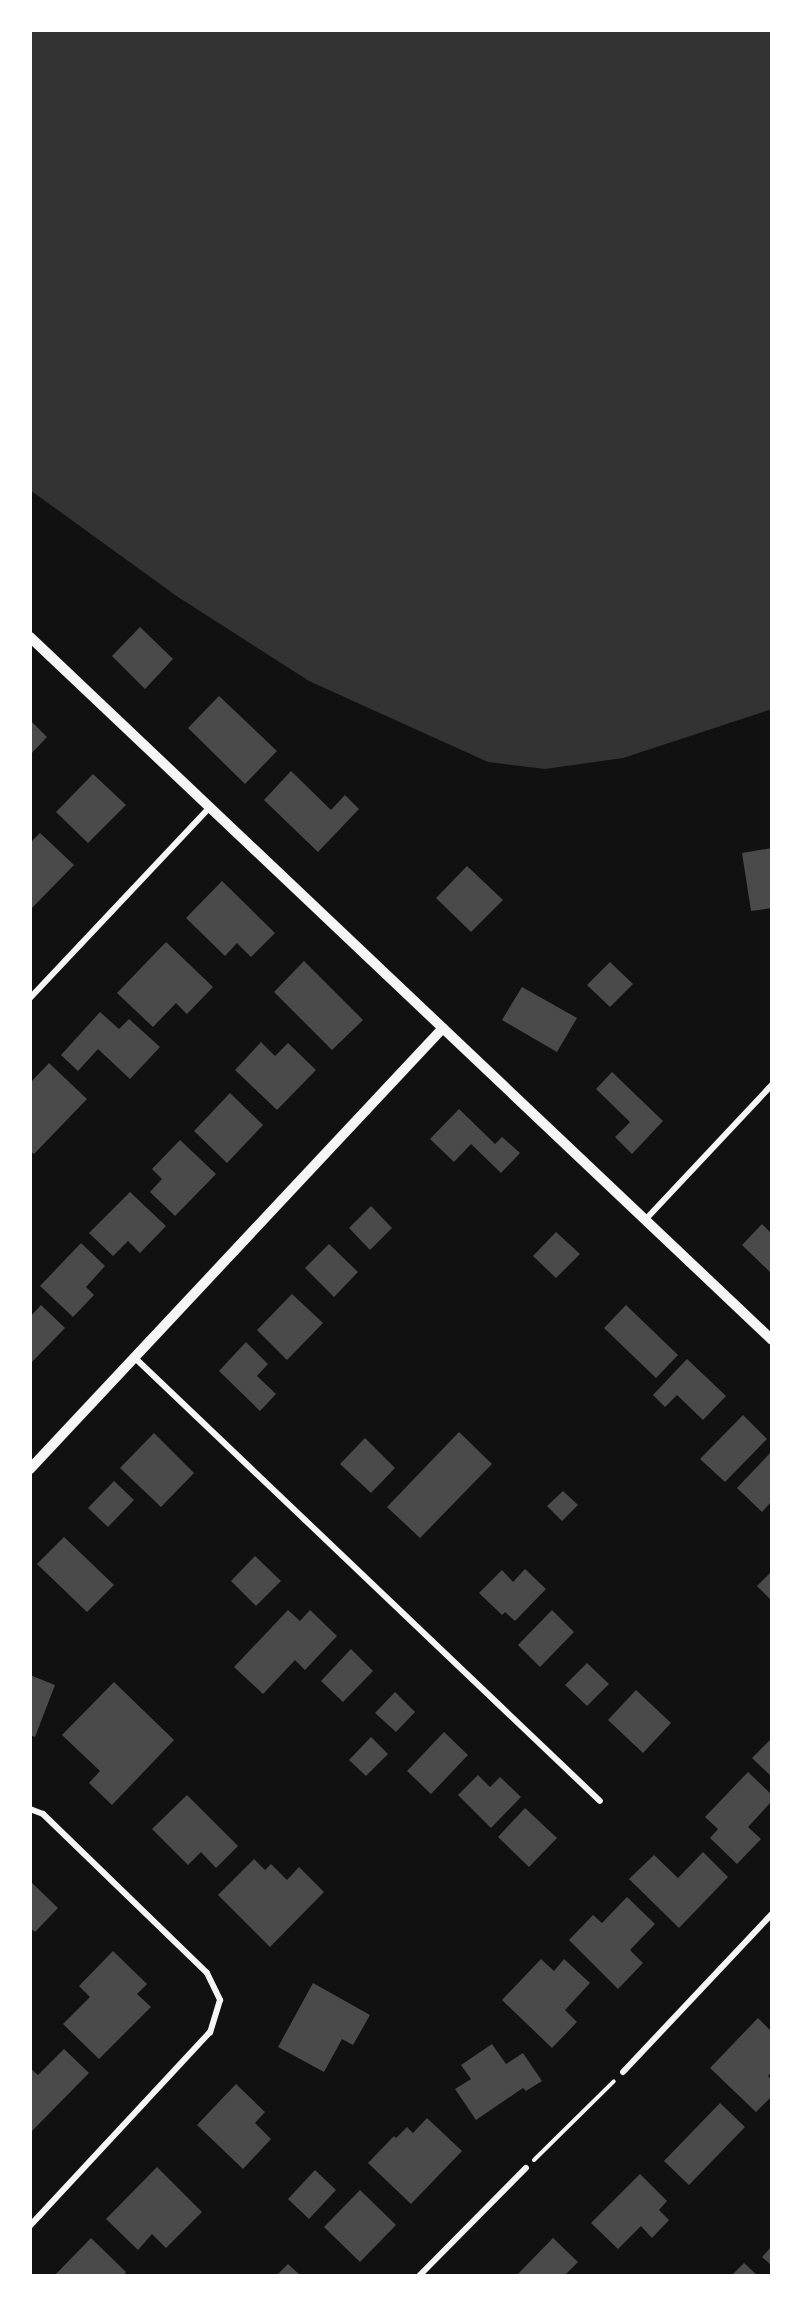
<!DOCTYPE html>
<style>
body{margin:0}
#map{position:relative;width:802px;height:2306px;overflow:hidden;background:#111;font-family:"Archivo Narrow",sans-serif}
div>[style]{position:absolute}
.water>*{inset:0;background:#333}
.building>*{inset:0;background:#4a4a4a}
.path>*{height:4px;margin:-2px;padding:0 2px;transform-origin:2px;border-radius:2px;background:#f5f5f5}
.minor>*{height:6px;margin:-3px;padding:0 3px;transform-origin:3px;border-radius:3px;background:#f5f5f5}
.tertiary>*{height:10px;margin:-5px;padding:0 5px;transform-origin:5px;border-radius:5px;background:#f5f5f5}
span{translate:-50% -50%;white-space:nowrap;text-align:center;line-height:1.15;-webkit-text-stroke:4.5px #fff;paint-order:stroke}
.frame{position:absolute;inset:0;border:32px solid #fff;pointer-events:none}
</style>
<div id="map">
<div class="water">
<div style="clip-path:polygon(30px 30px,772px 30px,772px 709px,623px 758px,545px 769px,488px 762px,309px 681px,178px 597px,30px 490px)"></div>
</div>
<div class="building">
<div style="clip-path:polygon(140px 627px,173px 659px,145px 689px,112px 656px)"></div>
<div style="clip-path:polygon(219px 696px,277px 751px,245px 784px,188px 728px)"></div>
<div style="clip-path:polygon(30px 720px,47px 737px,30px 755px)"></div>
<div style="clip-path:polygon(291px 771px,331px 810px,345px 795px,359px 809px,318px 852px,264px 800px)"></div>
<div style="clip-path:polygon(93px 774px,126px 805px,88px 843px,56px 812px)"></div>
<div style="clip-path:polygon(40px 833px,74px 865px,31px 909px,30px 843px)"></div>
<div style="clip-path:polygon(772px 848px,772px 908px,751px 911px,742px 853px)"></div>
<div style="clip-path:polygon(467px 866px,503px 900px,471px 932px,436px 898px)"></div>
<div style="clip-path:polygon(222px 881px,275px 933px,251px 957px,237px 943px,225px 956px,186px 918px)"></div>
<div style="clip-path:polygon(166px 942px,213px 987px,187px 1014px,176px 1003px,153px 1027px,117px 993px)"></div>
<div style="clip-path:polygon(304px 961px,363px 1020px,332px 1050px,274px 992px)"></div>
<div style="clip-path:polygon(610px 962px,633px 984px,610px 1007px,587px 985px)"></div>
<div style="clip-path:polygon(522px 987px,577px 1018px,557px 1052px,502px 1020px)"></div>
<div style="clip-path:polygon(100px 1012px,119px 1029px,129px 1019px,160px 1047px,130px 1079px,98px 1049px,78px 1071px,61px 1055px)"></div>
<div style="clip-path:polygon(261px 1042px,275px 1056px,288px 1043px,316px 1070px,277px 1110px,235px 1070px)"></div>
<div style="clip-path:polygon(49px 1063px,87px 1099px,34px 1154px,30px 1151px,30px 1083px)"></div>
<div style="clip-path:polygon(612px 1072px,663px 1121px,632px 1154px,615px 1137px,630px 1122px,596px 1089px)"></div>
<div style="clip-path:polygon(230px 1093px,263px 1125px,227px 1163px,194px 1131px)"></div>
<div style="clip-path:polygon(459px 1109px,495px 1144px,502px 1137px,520px 1153px,501px 1173px,471px 1144px,454px 1162px,430px 1139px)"></div>
<div style="clip-path:polygon(180px 1140px,216px 1174px,175px 1216px,150px 1192px,162px 1179px,152px 1169px)"></div>
<div style="clip-path:polygon(130px 1192px,166px 1226px,140px 1253px,128px 1241px,113px 1256px,89px 1233px)"></div>
<div style="clip-path:polygon(371px 1206px,392px 1228px,370px 1250px,349px 1228px)"></div>
<div style="clip-path:polygon(762px 1224px,772px 1234px,772px 1274px,742px 1245px)"></div>
<div style="clip-path:polygon(556px 1232px,580px 1254px,556px 1278px,533px 1256px)"></div>
<div style="clip-path:polygon(81px 1243px,105px 1266px,86px 1287px,94px 1295px,73px 1317px,40px 1286px)"></div>
<div style="clip-path:polygon(329px 1244px,358px 1272px,334px 1297px,305px 1268px)"></div>
<div style="clip-path:polygon(292px 1294px,323px 1323px,287px 1360px,257px 1330px)"></div>
<div style="clip-path:polygon(41px 1305px,65px 1328px,30px 1364px,30px 1317px)"></div>
<div style="clip-path:polygon(626px 1305px,678px 1355px,656px 1378px,604px 1328px)"></div>
<div style="clip-path:polygon(246px 1342px,268px 1364px,257px 1376px,276px 1394px,260px 1411px,219px 1371px)"></div>
<div style="clip-path:polygon(687px 1359px,726px 1396px,703px 1420px,677px 1395px,665px 1407px,653px 1395px)"></div>
<div style="clip-path:polygon(743px 1415px,767px 1439px,725px 1482px,700px 1459px)"></div>
<div style="clip-path:polygon(459px 1432px,492px 1464px,420px 1538px,387px 1507px)"></div>
<div style="clip-path:polygon(154px 1433px,194px 1473px,161px 1507px,120px 1468px)"></div>
<div style="clip-path:polygon(365px 1438px,395px 1468px,371px 1493px,340px 1464px)"></div>
<div style="clip-path:polygon(772px 1451px,772px 1501px,762px 1512px,737px 1488px)"></div>
<div style="clip-path:polygon(114px 1481px,134px 1500px,108px 1527px,88px 1508px)"></div>
<div style="clip-path:polygon(563px 1491px,578px 1505px,562px 1521px,547px 1506px)"></div>
<div style="clip-path:polygon(64px 1537px,114px 1585px,87px 1612px,37px 1564px)"></div>
<div style="clip-path:polygon(255px 1556px,281px 1581px,256px 1606px,231px 1581px)"></div>
<div style="clip-path:polygon(525px 1569px,546px 1589px,515px 1621px,505px 1612px,502px 1615px,479px 1593px,502px 1570px,513px 1582px)"></div>
<div style="clip-path:polygon(772px 1571px,772px 1601px,757px 1586px)"></div>
<div style="clip-path:polygon(288px 1610px,300px 1621px,310px 1610px,337px 1636px,305px 1670px,295px 1660px,263px 1694px,234px 1667px)"></div>
<div style="clip-path:polygon(552px 1610px,574px 1632px,540px 1667px,518px 1645px)"></div>
<div style="clip-path:polygon(351px 1649px,373px 1671px,343px 1702px,321px 1681px)"></div>
<div style="clip-path:polygon(587px 1663px,609px 1684px,587px 1706px,565px 1685px)"></div>
<div style="clip-path:polygon(30px 1675px,55px 1685px,35px 1737px,30px 1735px)"></div>
<div style="clip-path:polygon(114px 1682px,174px 1740px,112px 1805px,89px 1783px,100px 1771px,62px 1735px)"></div>
<div style="clip-path:polygon(636px 1690px,671px 1723px,643px 1753px,608px 1720px)"></div>
<div style="clip-path:polygon(395px 1692px,415px 1712px,396px 1732px,375px 1713px)"></div>
<div style="clip-path:polygon(444px 1732px,468px 1755px,431px 1794px,407px 1771px)"></div>
<div style="clip-path:polygon(371px 1737px,388px 1754px,366px 1776px,349px 1760px)"></div>
<div style="clip-path:polygon(772px 1738px,772px 1777px,752px 1758px)"></div>
<div style="clip-path:polygon(748px 1772px,772px 1795px,772px 1801px,748px 1827px,761px 1839px,737px 1864px,710px 1838px,718px 1829px,705px 1817px)"></div>
<div style="clip-path:polygon(478px 1775px,490px 1787px,500px 1777px,521px 1797px,491px 1828px,458px 1795px)"></div>
<div style="clip-path:polygon(187px 1795px,238px 1846px,216px 1868px,201px 1852px,188px 1865px,152px 1829px)"></div>
<div style="clip-path:polygon(525px 1808px,557px 1838px,529px 1867px,498px 1837px)"></div>
<div style="clip-path:polygon(703px 1852px,728px 1877px,679px 1928px,629px 1879px,654px 1855px,678px 1878px)"></div>
<div style="clip-path:polygon(254px 1859px,265px 1870px,271px 1864px,287px 1880px,299px 1867px,324px 1892px,270px 1947px,218px 1895px)"></div>
<div style="clip-path:polygon(30px 1881px,58px 1908px,35px 1932px,30px 1928px)"></div>
<div style="clip-path:polygon(627px 1897px,655px 1924px,630px 1950px,643px 1963px,618px 1989px,569px 1940px,593px 1915px,602px 1923px)"></div>
<div style="clip-path:polygon(113px 1951px,147px 1984px,137px 1994px,151px 2007px,99px 2059px,63px 2024px,90px 1997px,79px 1986px)"></div>
<div style="clip-path:polygon(541px 1959px,554px 1971px,564px 1959px,590px 1983px,565px 2010px,577px 2022px,552px 2048px,502px 2000px)"></div>
<div style="clip-path:polygon(313px 1983px,370px 2015px,353px 2045px,342px 2039px,324px 2072px,278px 2047px)"></div>
<div style="clip-path:polygon(758px 2018px,772px 2032px,772px 2072px,768px 2076px,772px 2081px,772px 2096px,756px 2112px,710px 2068px)"></div>
<div style="clip-path:polygon(492px 2044px,506px 2064px,523px 2053px,542px 2081px,526px 2091px,523px 2088px,476px 2120px,455px 2089px,471px 2079px,461px 2065px)"></div>
<div style="clip-path:polygon(64px 2049px,89px 2073px,30px 2133px,30px 2068px,38px 2075px)"></div>
<div style="clip-path:polygon(236px 2084px,265px 2112px,255px 2123px,271px 2139px,243px 2169px,197px 2125px)"></div>
<div style="clip-path:polygon(720px 2103px,745px 2127px,689px 2185px,664px 2161px)"></div>
<div style="clip-path:polygon(427px 2118px,462px 2151px,411px 2204px,368px 2163px,394px 2136px,396px 2138px,407px 2127px,413px 2133px)"></div>
<div style="clip-path:polygon(157px 2167px,202px 2212px,166px 2248px,152px 2234px,138px 2250px,106px 2219px)"></div>
<div style="clip-path:polygon(315px 2170px,336px 2190px,309px 2219px,288px 2199px)"></div>
<div style="clip-path:polygon(640px 2174px,667px 2201px,659px 2210px,669px 2220px,652px 2238px,641px 2226px,618px 2249px,591px 2223px)"></div>
<div style="clip-path:polygon(360px 2190px,396px 2225px,360px 2262px,324px 2227px)"></div>
<div style="clip-path:polygon(91px 2238px,126px 2272px,123px 2276px,54px 2276px)"></div>
<div style="clip-path:polygon(553px 2238px,578px 2262px,564px 2276px,516px 2276px)"></div>
<div style="clip-path:polygon(772px 2246px,772px 2266px,762px 2257px)"></div>
<div style="clip-path:polygon(744px 2263px,758px 2276px,731px 2276px)"></div>
<div style="clip-path:polygon(288px 2264px,301px 2276px,276px 2276px)"></div>
</div>
<div class="path">
<div style="left:534px;top:2160px;width:112px;rotate:-44.6deg"></div>
</div>
<div class="minor">
<div style="left:30px;top:998px;width:262px;rotate:-46.7deg"></div>
<div style="left:646px;top:1219px;width:184px;rotate:-46.8deg"></div>
<div style="left:135px;top:1358px;width:642px;rotate:43.61deg"></div>
<div style="left:30px;top:1809px;width:14px;rotate:21deg"></div>
<div style="left:43px;top:1814px;width:228px;rotate:44.1deg"></div>
<div style="left:207px;top:1973px;width:30px;rotate:64deg"></div>
<div style="left:220px;top:2000px;width:34px;rotate:107deg"></div>
<div style="left:210px;top:2032px;width:265px;rotate:132.9deg"></div>
<div style="left:623px;top:2072px;width:217px;rotate:-46.7deg"></div>
<div style="left:419px;top:2276px;width:152px;rotate:-45.3deg"></div>
</div>
<div class="tertiary">
<div style="left:30px;top:637px;width:1022px;rotate:43.45deg"></div>
<div style="left:30px;top:1469px;width:604px;rotate:-46.88deg"></div>
</div>
<div class="frame"></div>
</div>
